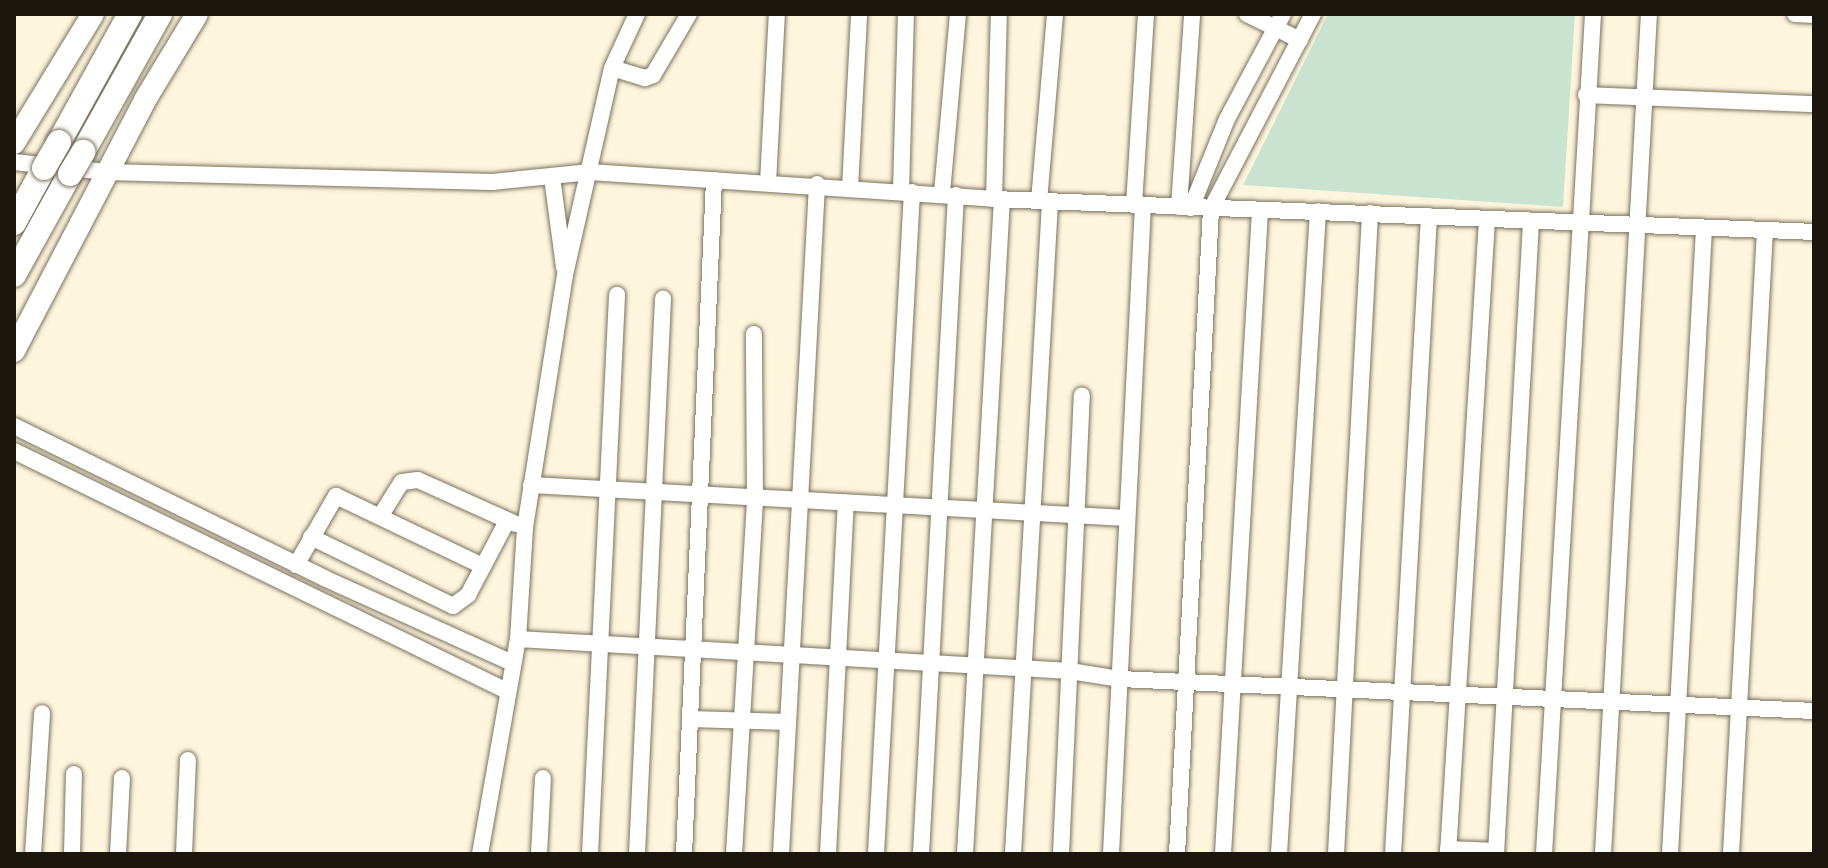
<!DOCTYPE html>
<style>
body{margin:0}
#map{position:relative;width:1828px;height:868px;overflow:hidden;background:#fef5dd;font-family:"Roboto Serif",serif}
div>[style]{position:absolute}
.green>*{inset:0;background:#c8e4d1}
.roads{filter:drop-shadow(0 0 2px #7a725d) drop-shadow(0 0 2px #7a725d)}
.minor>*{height:16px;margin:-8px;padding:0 8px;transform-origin:8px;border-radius:8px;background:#fff}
.major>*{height:22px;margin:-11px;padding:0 11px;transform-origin:11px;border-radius:11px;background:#fff}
.highway>*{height:24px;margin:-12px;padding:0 12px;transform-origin:12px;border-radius:12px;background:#fff}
.bridges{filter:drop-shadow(0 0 2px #7a725d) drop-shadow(0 0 2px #7a725d)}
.highway-bridge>*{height:24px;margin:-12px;padding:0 12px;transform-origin:12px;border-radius:12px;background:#fff}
span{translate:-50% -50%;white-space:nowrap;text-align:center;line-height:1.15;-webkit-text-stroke:7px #fff;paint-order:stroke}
.frame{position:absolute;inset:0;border:16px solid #1b170f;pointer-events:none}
</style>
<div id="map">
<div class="green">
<div style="clip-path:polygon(1328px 14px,1575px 14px,1563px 207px,1243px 185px)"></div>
</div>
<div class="roads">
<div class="minor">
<div style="left:689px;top:14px;width:71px;rotate:120.5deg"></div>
<div style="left:653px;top:75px;width:9px;rotate:159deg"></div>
<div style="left:645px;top:78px;width:34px;rotate:-163deg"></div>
<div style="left:612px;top:68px;width:212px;rotate:102.8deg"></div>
<div style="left:565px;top:275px;width:256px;rotate:99deg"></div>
<div style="left:525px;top:528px;width:111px;rotate:93.6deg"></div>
<div style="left:518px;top:639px;width:553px;rotate:3.32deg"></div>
<div style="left:1070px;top:671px;width:51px;rotate:9.1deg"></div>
<div style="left:1120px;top:679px;width:695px;rotate:2.64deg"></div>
<div style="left:1247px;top:14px;width:59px;rotate:26.1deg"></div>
<div style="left:1795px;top:14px;width:19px;rotate:3deg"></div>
<div style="left:612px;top:68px;width:60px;rotate:-65.2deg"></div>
<div style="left:1586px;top:95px;width:228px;rotate:2.3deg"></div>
<div style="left:14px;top:162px;width:93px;rotate:6.2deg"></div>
<div style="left:106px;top:172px;width:386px;rotate:1.5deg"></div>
<div style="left:492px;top:182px;width:99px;rotate:-5.8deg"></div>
<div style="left:590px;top:172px;width:405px;rotate:3.8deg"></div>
<div style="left:994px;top:199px;width:821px;rotate:2.3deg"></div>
<div style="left:552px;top:177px;width:91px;rotate:82.4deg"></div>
<div style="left:768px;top:183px;width:169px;rotate:-87deg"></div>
<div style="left:850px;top:188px;width:174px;rotate:-87deg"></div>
<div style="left:901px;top:191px;width:177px;rotate:-88.4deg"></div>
<div style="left:942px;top:193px;width:180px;rotate:-84.9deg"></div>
<div style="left:994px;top:199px;width:185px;rotate:-88.5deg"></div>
<div style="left:1039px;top:201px;width:188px;rotate:-85.1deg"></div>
<div style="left:1134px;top:205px;width:191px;rotate:-86.4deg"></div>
<div style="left:1179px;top:207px;width:193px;rotate:-86.1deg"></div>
<div style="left:1191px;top:208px;width:96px;rotate:-68deg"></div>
<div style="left:1227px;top:119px;width:119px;rotate:-61.9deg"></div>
<div style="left:14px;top:426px;width:345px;rotate:26.1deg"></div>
<div style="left:324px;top:578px;width:206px;rotate:24.3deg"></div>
<div style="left:14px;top:451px;width:548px;rotate:25.96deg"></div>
<div style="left:531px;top:485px;width:596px;rotate:3.17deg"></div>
<div style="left:381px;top:515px;width:39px;rotate:-58deg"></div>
<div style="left:402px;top:482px;width:16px;rotate:-7deg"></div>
<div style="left:418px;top:480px;width:107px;rotate:24.2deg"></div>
<div style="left:311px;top:537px;width:158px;rotate:25.9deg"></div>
<div style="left:453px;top:606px;width:19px;rotate:-36deg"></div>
<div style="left:468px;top:595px;width:84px;rotate:-62.2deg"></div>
<div style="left:296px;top:565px;width:80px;rotate:-59.9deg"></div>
<div style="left:336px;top:496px;width:163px;rotate:25.5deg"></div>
<div style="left:690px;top:719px;width:98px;rotate:1.8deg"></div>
<div style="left:1448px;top:849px;width:48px;rotate:2.4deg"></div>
<div style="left:33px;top:854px;width:141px;rotate:-86.3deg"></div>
<div style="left:72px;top:854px;width:80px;rotate:-88.6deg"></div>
<div style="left:118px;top:854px;width:76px;rotate:-87deg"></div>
<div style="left:184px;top:854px;width:94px;rotate:-87.6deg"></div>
<div style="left:480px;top:854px;width:218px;rotate:-80deg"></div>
<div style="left:539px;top:854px;width:76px;rotate:-87deg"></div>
<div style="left:590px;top:854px;width:560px;rotate:-87.23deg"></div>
<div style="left:637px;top:854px;width:556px;rotate:-87.32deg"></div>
<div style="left:684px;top:854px;width:675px;rotate:-87.45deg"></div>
<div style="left:734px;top:854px;width:358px;rotate:-86.6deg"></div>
<div style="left:755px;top:497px;width:163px;rotate:-90.4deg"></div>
<div style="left:781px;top:854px;width:671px;rotate:-86.92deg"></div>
<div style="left:828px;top:854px;width:352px;rotate:-87.1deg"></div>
<div style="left:876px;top:854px;width:663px;rotate:-86.89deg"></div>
<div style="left:921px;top:854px;width:660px;rotate:-86.96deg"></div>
<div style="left:965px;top:854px;width:656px;rotate:-86.77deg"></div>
<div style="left:1013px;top:854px;width:653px;rotate:-86.75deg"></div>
<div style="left:1061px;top:854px;width:459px;rotate:-87.4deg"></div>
<div style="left:1111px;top:854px;width:650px;rotate:-87.18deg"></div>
<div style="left:1177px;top:854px;width:646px;rotate:-86.98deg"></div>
<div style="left:1211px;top:209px;width:220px;rotate:-62.4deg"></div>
<div style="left:1223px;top:854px;width:645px;rotate:-86.71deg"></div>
<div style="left:1279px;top:854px;width:644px;rotate:-86.53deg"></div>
<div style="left:1336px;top:854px;width:642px;rotate:-86.96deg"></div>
<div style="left:1393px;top:854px;width:639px;rotate:-86.77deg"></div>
<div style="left:1448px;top:854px;width:635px;rotate:-86.48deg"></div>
<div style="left:1496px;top:854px;width:633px;rotate:-86.83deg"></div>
<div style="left:1544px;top:854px;width:841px;rotate:-86.66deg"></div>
<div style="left:1603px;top:854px;width:841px;rotate:-86.87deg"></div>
<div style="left:1670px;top:854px;width:627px;rotate:-86.89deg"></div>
<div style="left:1731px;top:854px;width:625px;rotate:-86.88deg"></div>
</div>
<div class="major">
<div style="left:14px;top:143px;width:151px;rotate:-58.5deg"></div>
<div style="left:14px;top:351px;width:283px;rotate:-62.4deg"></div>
<div style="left:145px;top:100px;width:100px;rotate:-58.8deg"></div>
</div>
<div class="highway">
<div style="left:59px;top:142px;width:146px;rotate:-61deg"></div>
<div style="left:83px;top:152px;width:158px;rotate:-60.8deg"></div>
<div style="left:14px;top:223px;width:63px;rotate:-61.4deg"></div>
<div style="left:14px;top:275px;width:115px;rotate:-61deg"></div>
</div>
</div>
<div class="bridges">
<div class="highway-bridge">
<div style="left:44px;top:168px;width:30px;rotate:-60deg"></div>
<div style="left:70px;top:174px;width:26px;rotate:-59deg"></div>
</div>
</div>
<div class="frame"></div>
</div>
